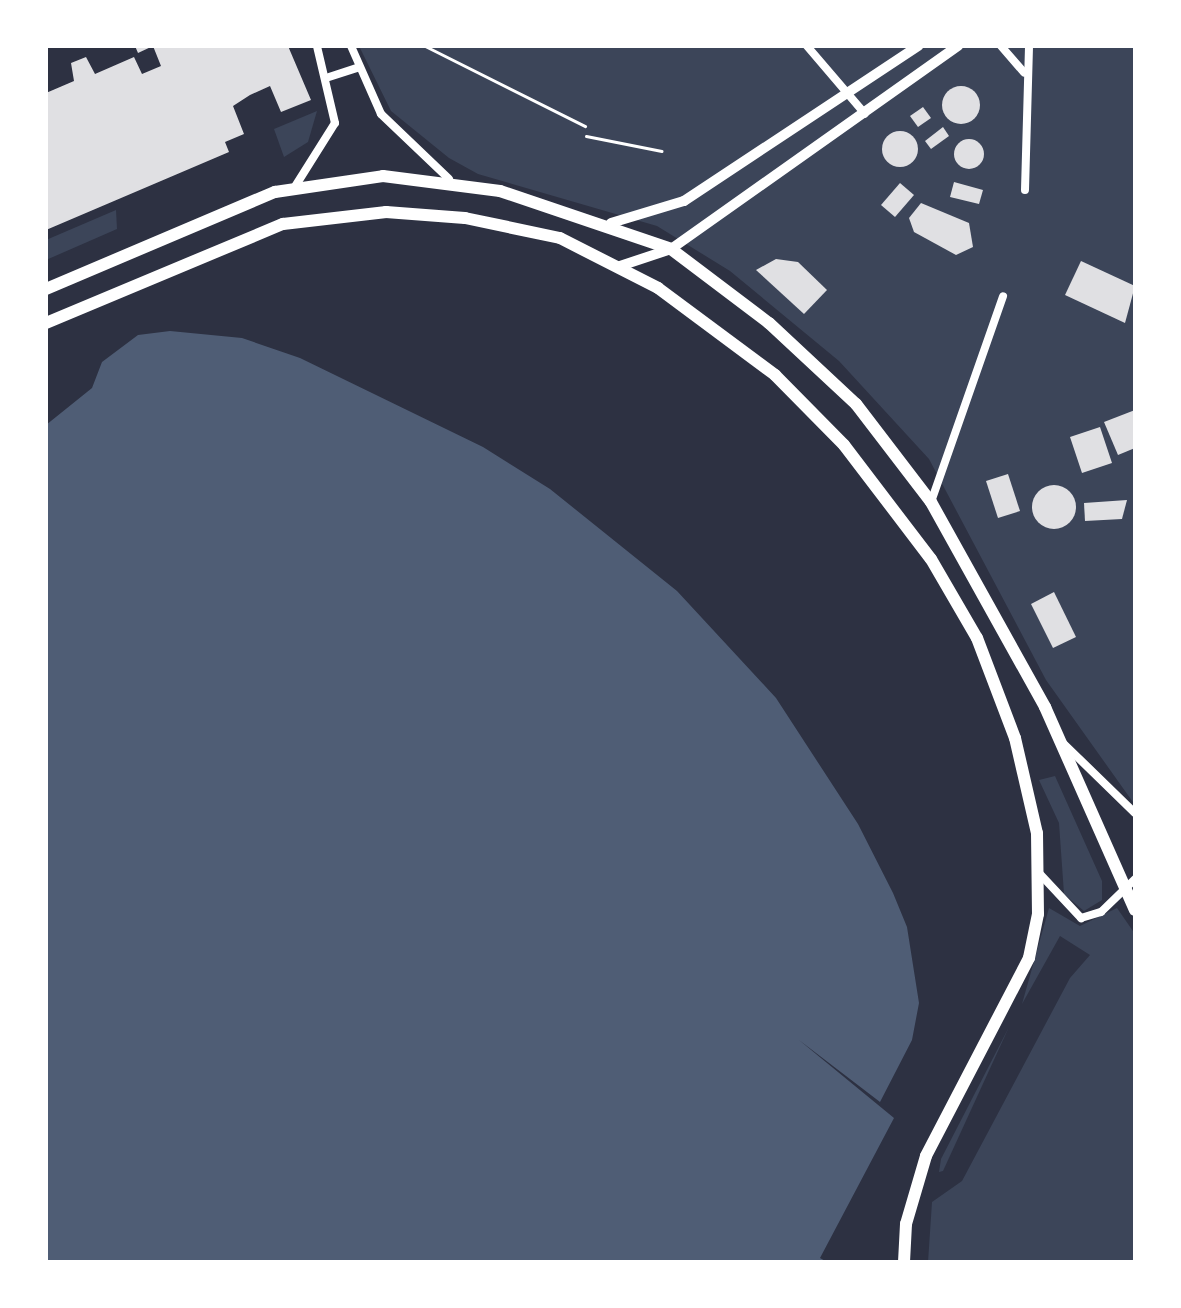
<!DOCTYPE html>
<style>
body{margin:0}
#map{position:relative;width:1181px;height:1308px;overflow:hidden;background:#2d3142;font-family:"Noto Serif",serif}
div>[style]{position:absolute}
.green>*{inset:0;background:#3c4559}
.water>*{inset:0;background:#4f5d75}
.building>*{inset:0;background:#e0e0e3}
.round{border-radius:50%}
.path>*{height:3px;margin:-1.5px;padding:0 1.5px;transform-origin:1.5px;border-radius:1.5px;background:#fff}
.minor>*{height:8px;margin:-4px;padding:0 4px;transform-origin:4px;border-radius:4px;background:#fff}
.tertiary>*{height:10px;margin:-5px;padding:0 5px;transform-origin:5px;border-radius:5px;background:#fff}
.primary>*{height:12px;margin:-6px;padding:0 6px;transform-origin:6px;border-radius:6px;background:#fff}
span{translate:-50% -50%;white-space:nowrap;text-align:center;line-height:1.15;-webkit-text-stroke:6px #fff;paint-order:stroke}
.frame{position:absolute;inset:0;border:48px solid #fff;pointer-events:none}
</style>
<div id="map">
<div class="green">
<div style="clip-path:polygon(359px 46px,1135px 46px,1135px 805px,1046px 680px,929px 459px,839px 361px,730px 271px,657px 226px,478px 174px,449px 158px,391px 111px)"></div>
<div style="clip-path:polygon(317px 111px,308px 142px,284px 157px,274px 129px)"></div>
<div style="clip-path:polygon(116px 210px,117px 229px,46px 260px,46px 240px)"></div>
<div style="clip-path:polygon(1055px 776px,1102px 881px,1102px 900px,1084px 911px,1064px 894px,1059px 823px,1039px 780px)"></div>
<div style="clip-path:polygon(1049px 908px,1080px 926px,1117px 908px,1135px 934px,1135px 1262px,928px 1262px,932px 1202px,962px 1181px,1070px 978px,1090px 955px,1060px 936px,1022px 1004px)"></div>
<div style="clip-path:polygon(1009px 1027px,943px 1171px,939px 1172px,941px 1159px)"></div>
</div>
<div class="water">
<div style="clip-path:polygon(170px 331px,242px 338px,300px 358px,483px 447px,550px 489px,677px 591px,776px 698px,858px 824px,893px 893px,907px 927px,919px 1003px,912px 1040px,880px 1102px,799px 1040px,894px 1118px,820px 1258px,827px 1262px,46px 1262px,46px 425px,92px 388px,102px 362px,138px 335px)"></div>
</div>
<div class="building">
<div style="clip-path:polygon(135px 46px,288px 46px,311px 100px,281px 112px,270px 86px,250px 95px,233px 106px,244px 134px,225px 142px,229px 152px,46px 230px,46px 93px,74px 81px,71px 63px,86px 57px,95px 74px,134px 57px,142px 74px,161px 66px,153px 46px,138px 53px)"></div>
<div class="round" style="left:942px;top:86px;width:38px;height:38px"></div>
<div style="clip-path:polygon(923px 107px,931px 118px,918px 127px,910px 116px)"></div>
<div style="clip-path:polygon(943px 127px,949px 136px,931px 149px,925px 141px)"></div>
<div class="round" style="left:882px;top:131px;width:36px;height:36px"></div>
<div class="round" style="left:954px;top:139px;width:30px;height:30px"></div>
<div style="clip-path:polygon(954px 182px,983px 190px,979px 204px,950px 197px)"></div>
<div style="clip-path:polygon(900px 183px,914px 195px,895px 217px,881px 205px)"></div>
<div style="clip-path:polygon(921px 203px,969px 223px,973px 247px,956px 255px,914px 232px,909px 218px)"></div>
<div style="clip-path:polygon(776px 259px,798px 262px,827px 290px,804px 314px,756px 270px)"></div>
<div style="clip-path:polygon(1081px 261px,1135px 286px,1125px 323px,1065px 295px)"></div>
<div style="clip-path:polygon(1135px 410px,1135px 448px,1118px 455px,1104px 422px)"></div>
<div style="clip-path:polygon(1100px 427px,1112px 463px,1082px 473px,1070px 437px)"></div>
<div style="clip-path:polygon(1008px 474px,1020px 511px,998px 518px,986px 481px)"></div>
<div class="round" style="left:1032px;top:485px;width:44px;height:44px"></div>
<div style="clip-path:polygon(1127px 500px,1122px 519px,1085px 521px,1084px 503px)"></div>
<div style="clip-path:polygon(1054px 592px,1076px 637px,1053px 648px,1031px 604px)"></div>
</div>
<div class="path">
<div style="left:425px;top:46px;width:179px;rotate:26.6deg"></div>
<div style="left:586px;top:136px;width:77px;rotate:11.2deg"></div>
</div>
<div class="minor">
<div style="left:351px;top:46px;width:74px;rotate:66.2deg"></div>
<div style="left:381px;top:114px;width:94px;rotate:43.7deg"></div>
<div style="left:807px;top:46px;width:89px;rotate:49.5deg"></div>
<div style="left:1001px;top:46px;width:35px;rotate:49deg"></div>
<div style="left:329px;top:77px;width:32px;rotate:-18deg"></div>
<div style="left:296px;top:185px;width:73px;rotate:-57.8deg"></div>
<div style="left:335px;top:123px;width:79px;rotate:-103.2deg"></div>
<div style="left:1025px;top:190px;width:144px;rotate:-88.4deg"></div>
<div style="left:931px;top:502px;width:218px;rotate:-70.7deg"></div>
<div style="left:1064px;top:744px;width:99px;rotate:44.2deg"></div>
<div style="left:1039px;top:873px;width:62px;rotate:47deg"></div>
<div style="left:1081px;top:918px;width:21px;rotate:-17deg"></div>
<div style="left:1101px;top:912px;width:47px;rotate:-44.1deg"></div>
</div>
<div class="tertiary">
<div style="left:611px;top:223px;width:76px;rotate:-16.8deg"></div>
<div style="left:684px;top:201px;width:281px;rotate:-33.5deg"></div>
<div style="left:620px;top:266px;width:54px;rotate:-18.4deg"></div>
<div style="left:671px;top:249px;width:352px;rotate:-35.3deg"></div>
</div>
<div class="primary">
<div style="left:46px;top:289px;width:249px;rotate:-23deg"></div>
<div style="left:275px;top:192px;width:109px;rotate:-8.4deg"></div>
<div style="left:383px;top:176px;width:118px;rotate:7.3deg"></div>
<div style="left:500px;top:191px;width:181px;rotate:18.7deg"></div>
<div style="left:671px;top:249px;width:123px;rotate:37.1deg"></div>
<div style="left:769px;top:323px;width:119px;rotate:43deg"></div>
<div style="left:856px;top:404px;width:123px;rotate:52.6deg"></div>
<div style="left:931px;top:502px;width:235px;rotate:60.9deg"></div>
<div style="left:1045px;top:707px;width:222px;rotate:66.1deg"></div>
<div style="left:46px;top:323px;width:257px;rotate:-22.7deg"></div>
<div style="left:283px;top:224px;width:104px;rotate:-6.6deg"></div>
<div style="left:386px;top:212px;width:79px;rotate:4.3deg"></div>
<div style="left:465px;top:218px;width:97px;rotate:11.9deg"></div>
<div style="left:560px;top:238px;width:110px;rotate:27deg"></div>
<div style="left:658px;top:288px;width:146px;rotate:36.6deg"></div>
<div style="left:775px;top:375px;width:98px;rotate:45.4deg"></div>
<div style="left:844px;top:445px;width:143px;rotate:52.7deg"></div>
<div style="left:931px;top:559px;width:91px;rotate:59.8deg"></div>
<div style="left:977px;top:638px;width:107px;rotate:69.2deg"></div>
<div style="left:1015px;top:738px;width:98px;rotate:77deg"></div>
<div style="left:1037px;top:833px;width:81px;rotate:89.3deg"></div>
<div style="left:1038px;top:914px;width:45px;rotate:101.6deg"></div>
<div style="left:1029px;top:958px;width:223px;rotate:117.5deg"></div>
<div style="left:926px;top:1156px;width:71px;rotate:106.4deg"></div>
<div style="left:906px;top:1224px;width:38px;rotate:93deg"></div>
</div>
<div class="frame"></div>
</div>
